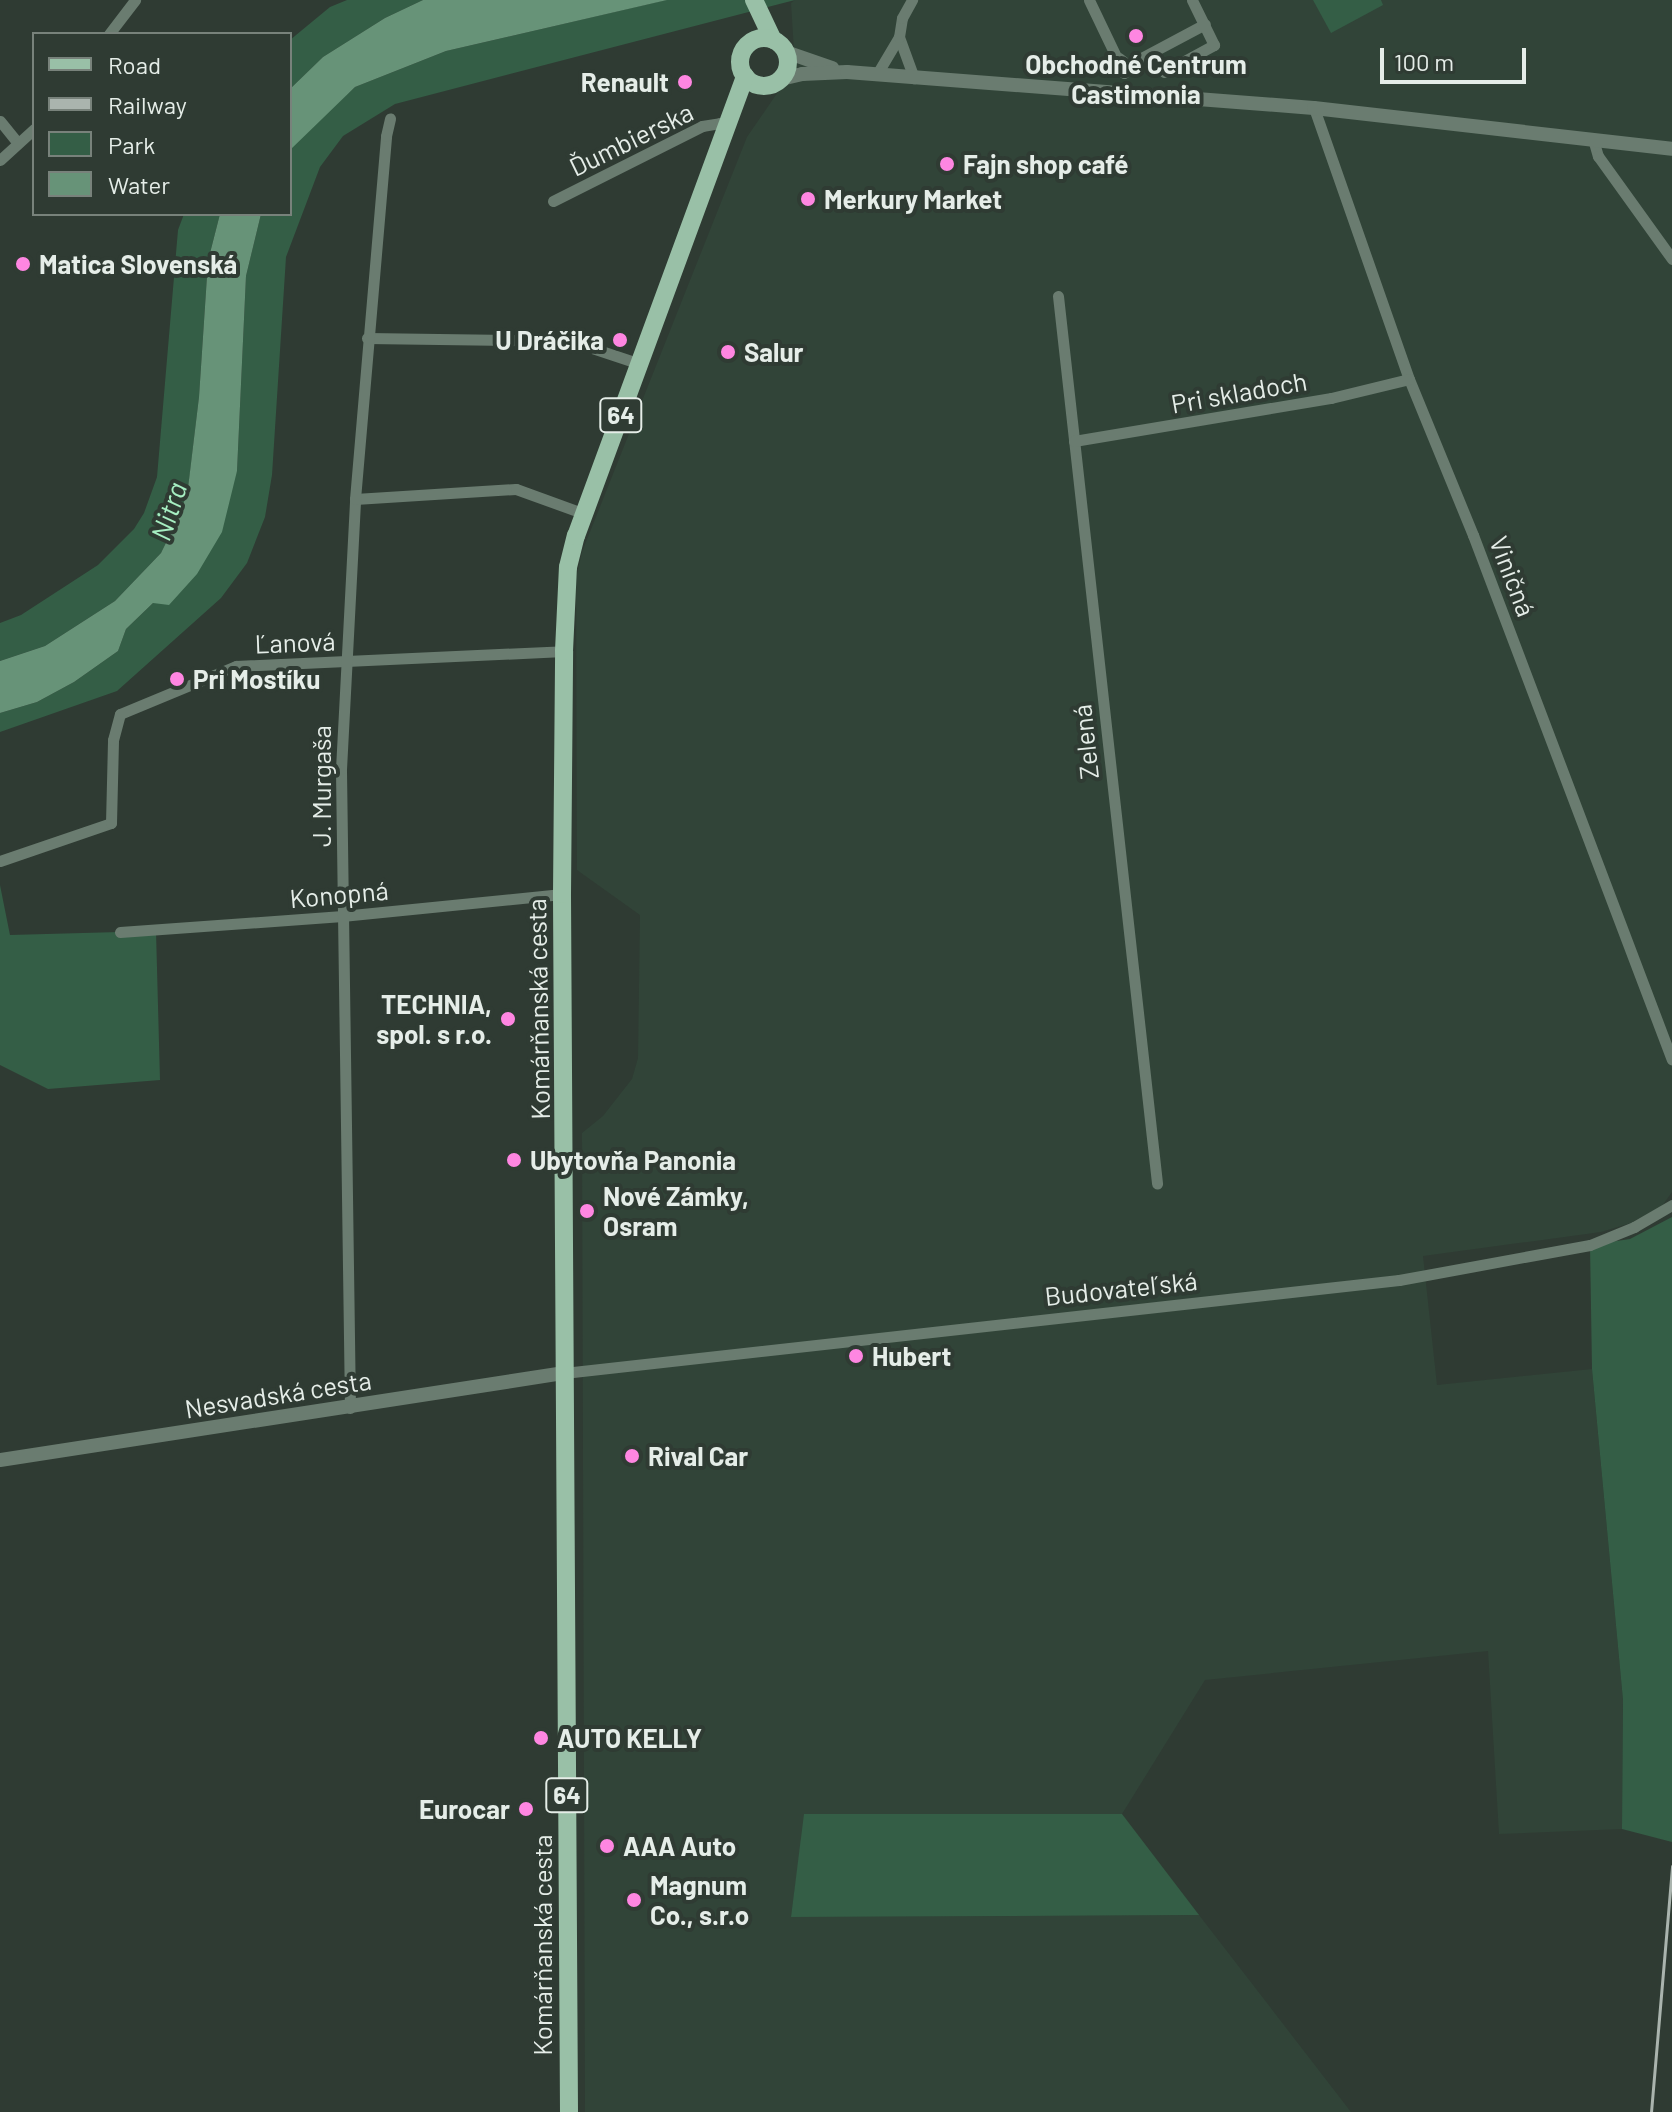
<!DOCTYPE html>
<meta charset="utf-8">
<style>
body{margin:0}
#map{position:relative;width:1672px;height:2112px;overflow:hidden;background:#2f3b33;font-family:Barlow,sans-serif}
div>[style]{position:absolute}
.built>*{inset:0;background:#314438}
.green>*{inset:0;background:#345e46}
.water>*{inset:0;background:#679378}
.minor>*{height:11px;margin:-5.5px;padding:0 5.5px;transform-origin:5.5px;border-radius:5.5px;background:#6a7c70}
.tertiary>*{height:14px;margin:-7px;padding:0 7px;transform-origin:7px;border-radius:7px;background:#6a7c70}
.primary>*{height:18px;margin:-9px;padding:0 9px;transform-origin:9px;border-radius:9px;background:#99c0a7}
.primary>.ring{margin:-9px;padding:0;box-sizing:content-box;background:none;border:18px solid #99c0a7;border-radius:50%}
.rail>*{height:3px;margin:-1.5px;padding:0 1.5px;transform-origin:1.5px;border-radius:1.5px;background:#aab4ae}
.dots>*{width:22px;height:22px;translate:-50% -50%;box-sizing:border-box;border:4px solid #2f3b33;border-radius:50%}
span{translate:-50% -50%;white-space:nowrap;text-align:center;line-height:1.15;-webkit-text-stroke:8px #2f3b33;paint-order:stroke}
.shield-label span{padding:2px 6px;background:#2f3b33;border:2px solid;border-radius:6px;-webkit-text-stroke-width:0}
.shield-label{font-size:24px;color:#e5ede8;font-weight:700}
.poi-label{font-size:26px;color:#e5ede8;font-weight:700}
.right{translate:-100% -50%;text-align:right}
.left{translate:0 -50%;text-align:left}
.street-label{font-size:26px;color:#e5ede8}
.water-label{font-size:28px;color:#a6eec2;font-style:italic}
.legend{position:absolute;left:32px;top:32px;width:260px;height:184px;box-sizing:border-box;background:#2f3b33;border:2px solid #78827b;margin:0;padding:10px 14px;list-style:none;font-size:24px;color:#e5ede8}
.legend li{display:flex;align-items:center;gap:16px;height:40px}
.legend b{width:40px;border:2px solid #78827b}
.scale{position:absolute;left:1380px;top:48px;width:146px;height:36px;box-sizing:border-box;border:4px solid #e5ede8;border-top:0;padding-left:10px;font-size:24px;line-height:28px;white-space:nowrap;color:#e5ede8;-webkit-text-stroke:6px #2f3b33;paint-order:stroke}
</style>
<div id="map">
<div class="built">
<div style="clip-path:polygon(795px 0,1672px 0,1672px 1192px,1662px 1206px,1631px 1223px,1601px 1232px,1423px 1256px,1437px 1385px,1592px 1369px,1623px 1700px,1622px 1829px,1499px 1834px,1488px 1651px,1205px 1680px,1122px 1814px,805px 1814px,791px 1917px,1199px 1915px,1351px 2112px,585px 2112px,582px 1133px,603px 1116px,632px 1079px,638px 1058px,640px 915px,577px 870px,576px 578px,582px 552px,747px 137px,795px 67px,791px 3px)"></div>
</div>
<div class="green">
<div style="clip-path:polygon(347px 0,423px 0,385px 18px,323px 57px,290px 89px,290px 40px,330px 7px)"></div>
<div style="clip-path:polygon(666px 0,795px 0,395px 104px,343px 136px,320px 167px,286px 257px,272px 475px,265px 517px,247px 563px,221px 598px,117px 691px,0 732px,0 713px,37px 702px,74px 682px,118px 651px,126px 629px,153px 603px,237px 471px,246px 276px,261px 214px,290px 214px,290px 150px,301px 136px,355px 87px,446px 51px)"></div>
<div style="clip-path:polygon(1313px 0,1381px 0,1383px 5px,1331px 33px)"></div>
<div style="clip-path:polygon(184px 214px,220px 214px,208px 261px,199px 397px,188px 489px,181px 512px,161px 553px,115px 601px,45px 646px,0 661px,0 623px,21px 615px,98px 565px,134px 529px,144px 513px,157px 477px,178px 230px)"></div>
<div style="clip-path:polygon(0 885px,10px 935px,156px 931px,160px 1080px,48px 1089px,0 1065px)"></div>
<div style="clip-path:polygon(1672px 1217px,1672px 1842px,1622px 1829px,1623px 1700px,1592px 1369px,1590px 1245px,1630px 1239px)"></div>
<div style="clip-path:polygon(804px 1814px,1122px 1814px,1199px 1915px,791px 1917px)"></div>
</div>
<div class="water">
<div style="clip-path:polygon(423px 0,667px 0,446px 51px,355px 87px,290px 150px,290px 89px,323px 57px,385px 18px)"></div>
<div style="clip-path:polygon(220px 214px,261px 214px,246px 276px,237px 471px,222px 532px,197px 574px,169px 605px,153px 603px,126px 629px,118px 651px,74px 682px,37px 702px,0 713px,0 661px,45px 646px,115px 601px,161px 553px,181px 512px,188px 488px,199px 397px,208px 261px)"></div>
</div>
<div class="minor">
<div style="left:1089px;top:0;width:81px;rotate:64.4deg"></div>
<div style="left:109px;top:34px;width:43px;rotate:-52.6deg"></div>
<div style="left:899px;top:37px;width:44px;rotate:69.9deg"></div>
<div style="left:1119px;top:58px;width:11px;rotate:38deg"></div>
<div style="left:1128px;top:65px;width:87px;rotate:-28deg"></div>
<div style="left:1164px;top:72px;width:57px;rotate:-28.4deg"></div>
<div style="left:1214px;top:45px;width:50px;rotate:-116.1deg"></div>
<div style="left:877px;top:74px;width:43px;rotate:-59.3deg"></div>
<div style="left:899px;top:37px;width:19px;rotate:-81deg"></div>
<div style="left:902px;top:18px;width:21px;rotate:-61deg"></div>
<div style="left:1314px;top:108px;width:287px;rotate:70.7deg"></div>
<div style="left:1409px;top:379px;width:169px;rotate:67.7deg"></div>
<div style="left:1473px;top:535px;width:561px;rotate:69.24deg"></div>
<div style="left:0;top:121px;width:28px;rotate:51deg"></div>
<div style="left:1593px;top:139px;width:18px;rotate:74deg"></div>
<div style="left:1598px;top:156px;width:127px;rotate:54.3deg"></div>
<div style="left:0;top:160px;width:46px;rotate:-42.4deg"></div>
<div style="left:553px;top:201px;width:167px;rotate:-26.7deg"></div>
<div style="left:702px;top:126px;width:18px;rotate:-9deg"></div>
<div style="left:720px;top:123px;width:9px;rotate:18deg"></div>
<div style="left:1058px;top:296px;width:893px;rotate:83.63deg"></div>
<div style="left:367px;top:338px;width:204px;rotate:0.8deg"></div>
<div style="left:571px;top:341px;width:73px;rotate:18.4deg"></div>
<div style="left:1074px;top:441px;width:261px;rotate:-9.5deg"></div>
<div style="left:1331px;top:398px;width:80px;rotate:-13.7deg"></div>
<div style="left:355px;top:499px;width:161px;rotate:-3.6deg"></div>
<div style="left:516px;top:489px;width:73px;rotate:19.9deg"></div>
<div style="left:0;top:861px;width:117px;rotate:-18.9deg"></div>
<div style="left:111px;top:823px;width:83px;rotate:-88.6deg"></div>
<div style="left:113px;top:740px;width:27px;rotate:-75deg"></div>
<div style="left:120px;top:714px;width:126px;rotate:-22.5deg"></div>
<div style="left:236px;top:666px;width:328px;rotate:-2.6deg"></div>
<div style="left:120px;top:932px;width:223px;rotate:-4.1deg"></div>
<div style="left:342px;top:916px;width:221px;rotate:-5.7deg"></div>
<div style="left:564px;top:1373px;width:840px;rotate:-6.36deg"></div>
<div style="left:1399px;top:1280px;width:194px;rotate:-10.4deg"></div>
<div style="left:1590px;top:1245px;width:48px;rotate:-22.2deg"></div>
<div style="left:1634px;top:1227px;width:44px;rotate:-30.1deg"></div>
<div style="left:350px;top:1408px;width:639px;rotate:-90.81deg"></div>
<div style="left:341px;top:769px;width:270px;rotate:-87deg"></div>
<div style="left:355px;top:499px;width:364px;rotate:-85.1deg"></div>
<div style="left:386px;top:136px;width:18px;rotate:-77deg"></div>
</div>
<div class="tertiary">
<div style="left:786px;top:52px;width:49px;rotate:19.2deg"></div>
<div style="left:781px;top:79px;width:22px;rotate:-13deg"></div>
<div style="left:802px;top:74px;width:45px;rotate:-2.5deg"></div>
<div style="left:847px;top:72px;width:468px;rotate:4.4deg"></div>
<div style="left:1314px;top:108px;width:360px;rotate:6.5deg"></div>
<div style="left:0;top:1460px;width:571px;rotate:-8.77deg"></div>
</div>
<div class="primary">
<div style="left:754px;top:0;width:44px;rotate:64.6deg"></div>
<div class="ring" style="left:740px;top:38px;width:30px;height:30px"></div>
<div style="left:569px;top:2112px;width:1218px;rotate:-90.33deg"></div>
<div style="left:562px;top:894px;width:243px;rotate:-89.5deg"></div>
<div style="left:564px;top:651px;width:84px;rotate:-87.3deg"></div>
<div style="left:568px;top:567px;width:32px;rotate:-76deg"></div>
<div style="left:576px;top:536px;width:490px;rotate:-69.8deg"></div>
</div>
<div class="rail">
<div style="left:1651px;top:2112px;width:247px;rotate:-85.1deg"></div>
</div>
<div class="dots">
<div style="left:1136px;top:36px;background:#fe86e1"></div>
<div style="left:685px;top:82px;background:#fe86e1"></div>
<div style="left:947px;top:164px;background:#fe86e1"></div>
<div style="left:808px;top:199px;background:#fe86e1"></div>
<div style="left:23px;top:264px;background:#fe86e1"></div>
<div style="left:620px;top:340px;background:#fe86e1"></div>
<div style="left:728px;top:352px;background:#fe86e1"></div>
<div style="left:177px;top:679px;background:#fe86e1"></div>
<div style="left:508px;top:1019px;background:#fe86e1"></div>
<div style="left:514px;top:1160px;background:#fe86e1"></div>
<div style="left:587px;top:1211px;background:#fe86e1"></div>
<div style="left:856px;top:1356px;background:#fe86e1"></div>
<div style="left:632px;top:1456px;background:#fe86e1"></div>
<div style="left:541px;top:1738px;background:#fe86e1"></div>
<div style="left:526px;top:1809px;background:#fe86e1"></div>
<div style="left:607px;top:1846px;background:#fe86e1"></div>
<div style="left:634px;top:1900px;background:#fe86e1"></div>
</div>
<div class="shield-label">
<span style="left:621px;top:415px">64</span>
<span style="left:567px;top:1795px">64</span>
</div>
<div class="poi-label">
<span style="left:1136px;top:79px">Obchodné Centrum<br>Castimonia</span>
<span class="right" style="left:669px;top:82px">Renault</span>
<span class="left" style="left:963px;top:164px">Fajn shop café</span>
<span class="left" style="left:824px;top:199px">Merkury Market</span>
<span class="left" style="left:39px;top:264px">Matica Slovenská</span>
<span class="right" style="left:604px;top:340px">U Dráčika</span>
<span class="left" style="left:744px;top:352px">Salur</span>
<span class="left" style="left:193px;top:679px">Pri Mostíku</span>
<span class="right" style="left:492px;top:1019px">TECHNIA,<br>spol. s r.o.</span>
<span class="left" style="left:530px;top:1160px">Ubytovňa Panonia</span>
<span class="left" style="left:603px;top:1211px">Nové Zámky,<br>Osram</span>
<span class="left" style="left:872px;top:1356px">Hubert</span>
<span class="left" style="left:648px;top:1456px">Rival Car</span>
<span class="left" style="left:557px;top:1738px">AUTO KELLY</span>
<span class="right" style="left:510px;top:1809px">Eurocar</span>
<span class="left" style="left:623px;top:1846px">AAA Auto</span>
<span class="left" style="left:650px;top:1900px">Magnum<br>Co., s.r.o</span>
</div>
<div class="street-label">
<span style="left:631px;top:139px;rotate:-26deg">Ďumbierska</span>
<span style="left:1239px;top:392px;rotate:-10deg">Pri skladoch</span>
<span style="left:1513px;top:576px;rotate:69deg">Viničná</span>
<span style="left:295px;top:642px;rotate:-2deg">Ľanová</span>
<span style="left:1085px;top:742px;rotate:-96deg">Zelená</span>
<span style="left:321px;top:786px;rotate:-90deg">J. Murgaša</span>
<span style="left:339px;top:894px;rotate:-5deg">Konopná</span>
<span style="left:538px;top:1009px;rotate:-91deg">Komárňanská cesta</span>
<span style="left:1121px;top:1288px;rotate:-6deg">Budovateľská</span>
<span style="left:278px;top:1394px;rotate:-9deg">Nesvadská cesta</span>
<span style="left:542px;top:1945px;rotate:-90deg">Komárňanská cesta</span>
</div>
<div class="water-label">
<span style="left:168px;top:511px;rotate:-72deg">Nitra</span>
</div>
<ul class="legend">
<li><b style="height:10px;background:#99c0a7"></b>Road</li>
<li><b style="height:10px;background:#aab4ae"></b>Railway</li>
<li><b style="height:22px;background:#345e46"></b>Park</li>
<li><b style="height:22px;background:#679378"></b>Water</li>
</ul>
<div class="scale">100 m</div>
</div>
